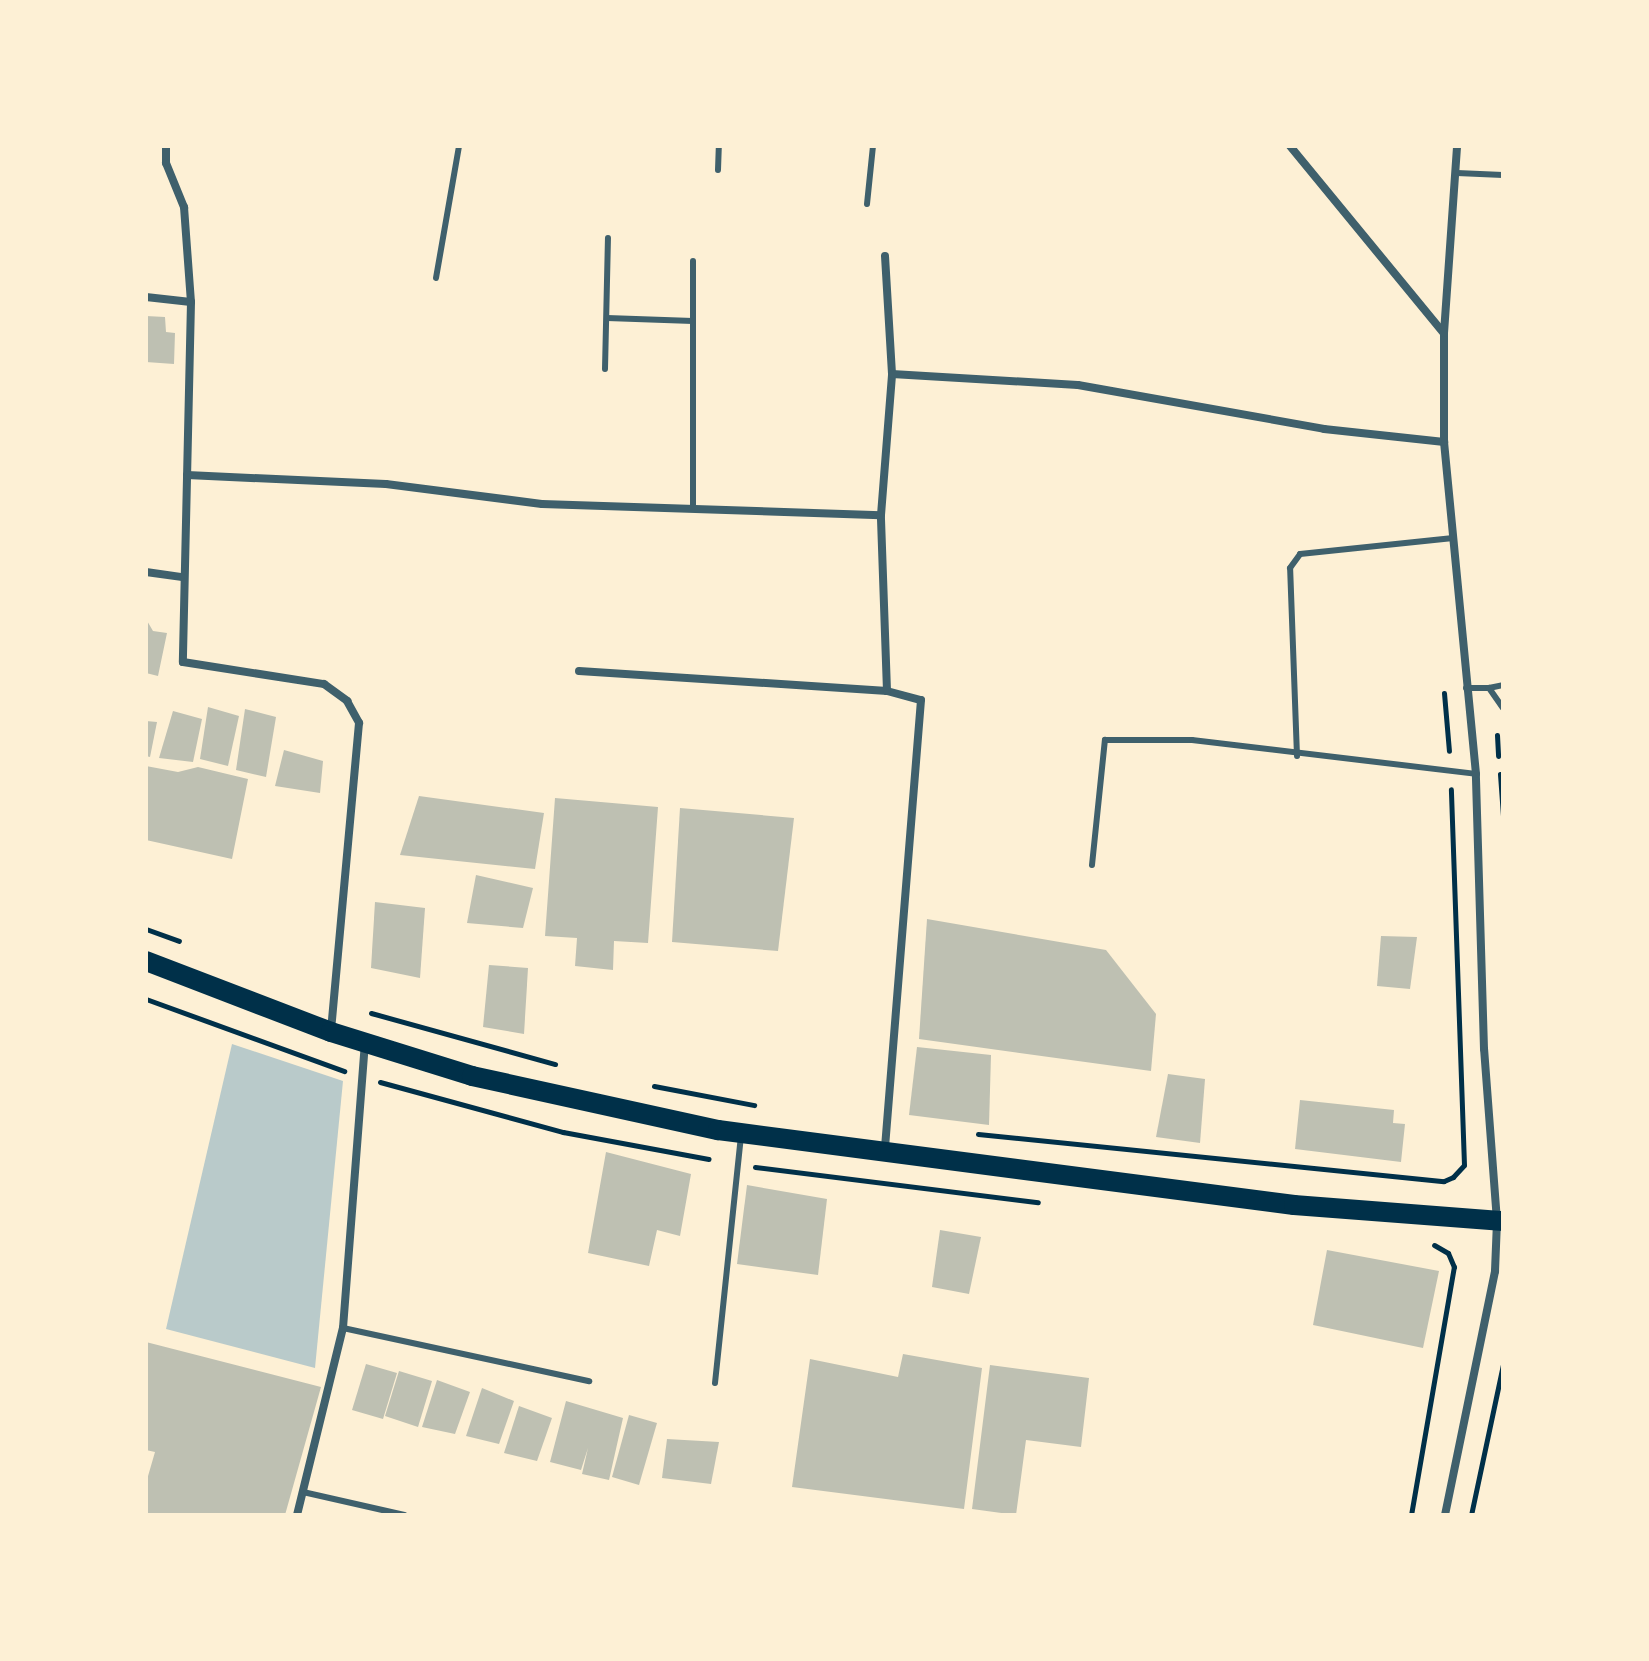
<!DOCTYPE html>
<style>
body{margin:0}
#map{position:relative;width:1649px;height:1661px;overflow:hidden;background:#fdf0d5;font-family:Overpass,sans-serif}
div>[style]{position:absolute}
.green>*{inset:0;background:#b9caca}
.building>*{inset:0;background:#bec0b2}
.path>*{height:5px;margin:-2.5px;padding:0 2.5px;transform-origin:2.5px;border-radius:2.5px;background:#003049}
.service>*{height:6px;margin:-3px;padding:0 3px;transform-origin:3px;border-radius:3px;background:#3f606c}
.minor>*{height:8px;margin:-4px;padding:0 4px;transform-origin:4px;border-radius:4px;background:#3f606c}
.primary>*{height:20px;margin:-10px;padding:0 10px;transform-origin:10px;border-radius:10px;background:#003049}
span{translate:-50% -50%;white-space:nowrap;text-align:center;line-height:1.15;-webkit-text-stroke:7px #fdf0d5;paint-order:stroke}
.frame{position:absolute;inset:0;border:148px solid #fdf0d5;pointer-events:none}
</style>
<div id="map">
<div class="green">
<div style="clip-path:polygon(232px 1044px,343px 1081px,315px 1368px,166px 1329px)"></div>
</div>
<div class="building">
<div style="clip-path:polygon(146px 316px,165px 317px,166px 332px,175px 333px,174px 364px,146px 362px)"></div>
<div style="clip-path:polygon(146px 619px,153px 631px,167px 633px,158px 676px,146px 673px)"></div>
<div style="clip-path:polygon(208px 707px,239px 716px,228px 766px,200px 759px)"></div>
<div style="clip-path:polygon(245px 709px,276px 717px,266px 777px,236px 770px)"></div>
<div style="clip-path:polygon(173px 711px,202px 719px,193px 762px,159px 758px)"></div>
<div style="clip-path:polygon(146px 721px,157px 722px,150px 757px,146px 756px)"></div>
<div style="clip-path:polygon(284px 750px,323px 761px,320px 793px,275px 786px)"></div>
<div style="clip-path:polygon(146px 766px,178px 772px,198px 767px,248px 779px,232px 859px,146px 840px)"></div>
<div style="clip-path:polygon(419px 796px,544px 813px,535px 869px,400px 855px)"></div>
<div style="clip-path:polygon(555px 798px,658px 807px,648px 943px,614px 941px,613px 970px,575px 966px,577px 938px,545px 936px)"></div>
<div style="clip-path:polygon(680px 808px,794px 818px,778px 951px,672px 942px)"></div>
<div style="clip-path:polygon(476px 875px,533px 888px,523px 928px,467px 923px)"></div>
<div style="clip-path:polygon(375px 902px,425px 908px,420px 978px,371px 968px)"></div>
<div style="clip-path:polygon(927px 919px,1106px 950px,1156px 1014px,1151px 1071px,919px 1039px)"></div>
<div style="clip-path:polygon(1381px 936px,1417px 937px,1410px 989px,1377px 986px)"></div>
<div style="clip-path:polygon(489px 965px,528px 968px,524px 1034px,483px 1027px)"></div>
<div style="clip-path:polygon(917px 1047px,991px 1055px,989px 1125px,909px 1115px)"></div>
<div style="clip-path:polygon(1168px 1074px,1205px 1079px,1200px 1143px,1156px 1137px)"></div>
<div style="clip-path:polygon(1300px 1100px,1394px 1110px,1393px 1123px,1405px 1124px,1401px 1162px,1295px 1149px)"></div>
<div style="clip-path:polygon(606px 1152px,691px 1174px,680px 1236px,657px 1230px,649px 1266px,588px 1253px)"></div>
<div style="clip-path:polygon(747px 1185px,827px 1199px,818px 1275px,737px 1264px)"></div>
<div style="clip-path:polygon(940px 1230px,981px 1237px,969px 1294px,932px 1287px)"></div>
<div style="clip-path:polygon(1327px 1250px,1439px 1271px,1423px 1348px,1313px 1325px)"></div>
<div style="clip-path:polygon(146px 1342px,321px 1387px,285px 1515px,146px 1515px,146px 1483px,155px 1452px,146px 1450px)"></div>
<div style="clip-path:polygon(903px 1354px,982px 1368px,964px 1509px,792px 1487px,810px 1359px,898px 1377px)"></div>
<div style="clip-path:polygon(366px 1364px,397px 1373px,383px 1419px,352px 1410px)"></div>
<div style="clip-path:polygon(990px 1365px,1089px 1378px,1081px 1447px,1026px 1440px,1016px 1515px,972px 1509px)"></div>
<div style="clip-path:polygon(399px 1371px,432px 1381px,418px 1427px,385px 1416px)"></div>
<div style="clip-path:polygon(437px 1380px,470px 1392px,455px 1434px,422px 1427px)"></div>
<div style="clip-path:polygon(482px 1388px,514px 1401px,499px 1444px,466px 1436px)"></div>
<div style="clip-path:polygon(566px 1401px,623px 1418px,609px 1480px,582px 1474px,588px 1448px,581px 1470px,550px 1462px)"></div>
<div style="clip-path:polygon(519px 1406px,552px 1418px,537px 1461px,504px 1453px)"></div>
<div style="clip-path:polygon(629px 1415px,657px 1423px,639px 1485px,612px 1477px)"></div>
<div style="clip-path:polygon(667px 1439px,719px 1442px,711px 1484px,662px 1478px)"></div>
</div>
<div class="path">
<div style="left:1444px;top:693px;width:58px;rotate:85.1deg"></div>
<div style="left:1497px;top:735px;width:21px;rotate:87deg"></div>
<div style="left:1500px;top:774px;width:42px;rotate:85.9deg"></div>
<div style="left:146px;top:929px;width:35px;rotate:20deg"></div>
<div style="left:146px;top:999px;width:211px;rotate:20deg"></div>
<div style="left:371px;top:1013px;width:191px;rotate:15.5deg"></div>
<div style="left:380px;top:1082px;width:190px;rotate:15.3deg"></div>
<div style="left:563px;top:1132px;width:148px;rotate:10.5deg"></div>
<div style="left:654px;top:1086px;width:102px;rotate:10.8deg"></div>
<div style="left:978px;top:1134px;width:468px;rotate:5.8deg"></div>
<div style="left:1444px;top:1181px;width:10px;rotate:-24deg"></div>
<div style="left:1453px;top:1177px;width:16px;rotate:-47deg"></div>
<div style="left:1464px;top:1165px;width:376px;rotate:-92deg"></div>
<div style="left:755px;top:1167px;width:285px;rotate:7.1deg"></div>
<div style="left:1411px;top:1515px;width:252px;rotate:-80.2deg"></div>
<div style="left:1454px;top:1267px;width:15px;rotate:-113deg"></div>
<div style="left:1448px;top:1253px;width:16px;rotate:-150deg"></div>
<div style="left:1471px;top:1515px;width:154px;rotate:-78deg"></div>
</div>
<div class="service">
<div style="left:718px;top:170px;width:24px;rotate:-88deg"></div>
<div style="left:1457px;top:173px;width:46px;rotate:2.5deg"></div>
<div style="left:867px;top:204px;width:58px;rotate:-84.1deg"></div>
<div style="left:436px;top:278px;width:134px;rotate:-80.1deg"></div>
<div style="left:607px;top:318px;width:86px;rotate:2deg"></div>
<div style="left:605px;top:369px;width:131px;rotate:-88.7deg"></div>
<div style="left:693px;top:506px;width:245px;rotate:-90deg"></div>
<div style="left:1466px;top:688px;width:23px"></div>
<div style="left:1489px;top:688px;width:24px;rotate:55deg"></div>
<div style="left:1489px;top:688px;width:14px;rotate:-12deg"></div>
<div style="left:1297px;top:756px;width:188px;rotate:-92.1deg"></div>
<div style="left:1290px;top:568px;width:17px;rotate:-54deg"></div>
<div style="left:1300px;top:554px;width:154px;rotate:-6deg"></div>
<div style="left:1092px;top:865px;width:126px;rotate:-84.1deg"></div>
<div style="left:1105px;top:740px;width:87px"></div>
<div style="left:1192px;top:740px;width:286px;rotate:6.8deg"></div>
<div style="left:343px;top:1328px;width:252px;rotate:12.2deg"></div>
<div style="left:715px;top:1383px;width:248px;rotate:-84deg"></div>
<div style="left:303px;top:1492px;width:104px;rotate:12.8deg"></div>
</div>
<div class="minor">
<div style="left:166px;top:146px;width:17px;rotate:90deg"></div>
<div style="left:166px;top:163px;width:48px;rotate:67.8deg"></div>
<div style="left:184px;top:207px;width:95px;rotate:85.8deg"></div>
<div style="left:191px;top:302px;width:360px;rotate:91.3deg"></div>
<div style="left:183px;top:662px;width:143px;rotate:8.9deg"></div>
<div style="left:324px;top:684px;width:29px;rotate:36deg"></div>
<div style="left:347px;top:701px;width:25px;rotate:61deg"></div>
<div style="left:359px;top:723px;width:309px;rotate:95.2deg"></div>
<div style="left:1290px;top:146px;width:241px;rotate:50.6deg"></div>
<div style="left:885px;top:256px;width:118px;rotate:86.6deg"></div>
<div style="left:146px;top:297px;width:45px;rotate:6.3deg"></div>
<div style="left:187px;top:475px;width:199px;rotate:2.6deg"></div>
<div style="left:386px;top:484px;width:157px;rotate:7.3deg"></div>
<div style="left:542px;top:504px;width:339px;rotate:1.9deg"></div>
<div style="left:146px;top:572px;width:35px;rotate:8deg"></div>
<div style="left:579px;top:671px;width:309px;rotate:3.7deg"></div>
<div style="left:887px;top:691px;width:35px;rotate:15deg"></div>
<div style="left:921px;top:700px;width:451px;rotate:94.6deg"></div>
<div style="left:887px;top:691px;width:176px;rotate:-92deg"></div>
<div style="left:881px;top:515px;width:141px;rotate:-85.5deg"></div>
<div style="left:892px;top:374px;width:186px;rotate:3.4deg"></div>
<div style="left:1078px;top:385px;width:250px;rotate:10.1deg"></div>
<div style="left:1324px;top:429px;width:121px;rotate:6.2deg"></div>
<div style="left:297px;top:1515px;width:193px;rotate:-76.2deg"></div>
<div style="left:343px;top:1328px;width:285px;rotate:-85.6deg"></div>
<div style="left:1445px;top:1515px;width:249px;rotate:-78.4deg"></div>
<div style="left:1495px;top:1271px;width:50px;rotate:-87.7deg"></div>
<div style="left:1497px;top:1221px;width:172px;rotate:-94.3deg"></div>
<div style="left:1484px;top:1049px;width:275px;rotate:-91.7deg"></div>
<div style="left:1476px;top:774px;width:334px;rotate:-95.5deg"></div>
<div style="left:1444px;top:442px;width:109px;rotate:-90deg"></div>
<div style="left:1444px;top:333px;width:187px;rotate:-86deg"></div>
</div>
<div class="primary">
<div style="left:146px;top:961px;width:198px;rotate:21deg"></div>
<div style="left:331px;top:1032px;width:148px;rotate:17.3deg"></div>
<div style="left:472px;top:1076px;width:252px;rotate:12.4deg"></div>
<div style="left:718px;top:1130px;width:581px;rotate:7.42deg"></div>
<div style="left:1294px;top:1205px;width:210px;rotate:4.4deg"></div>
</div>
<div class="frame"></div>
</div>
